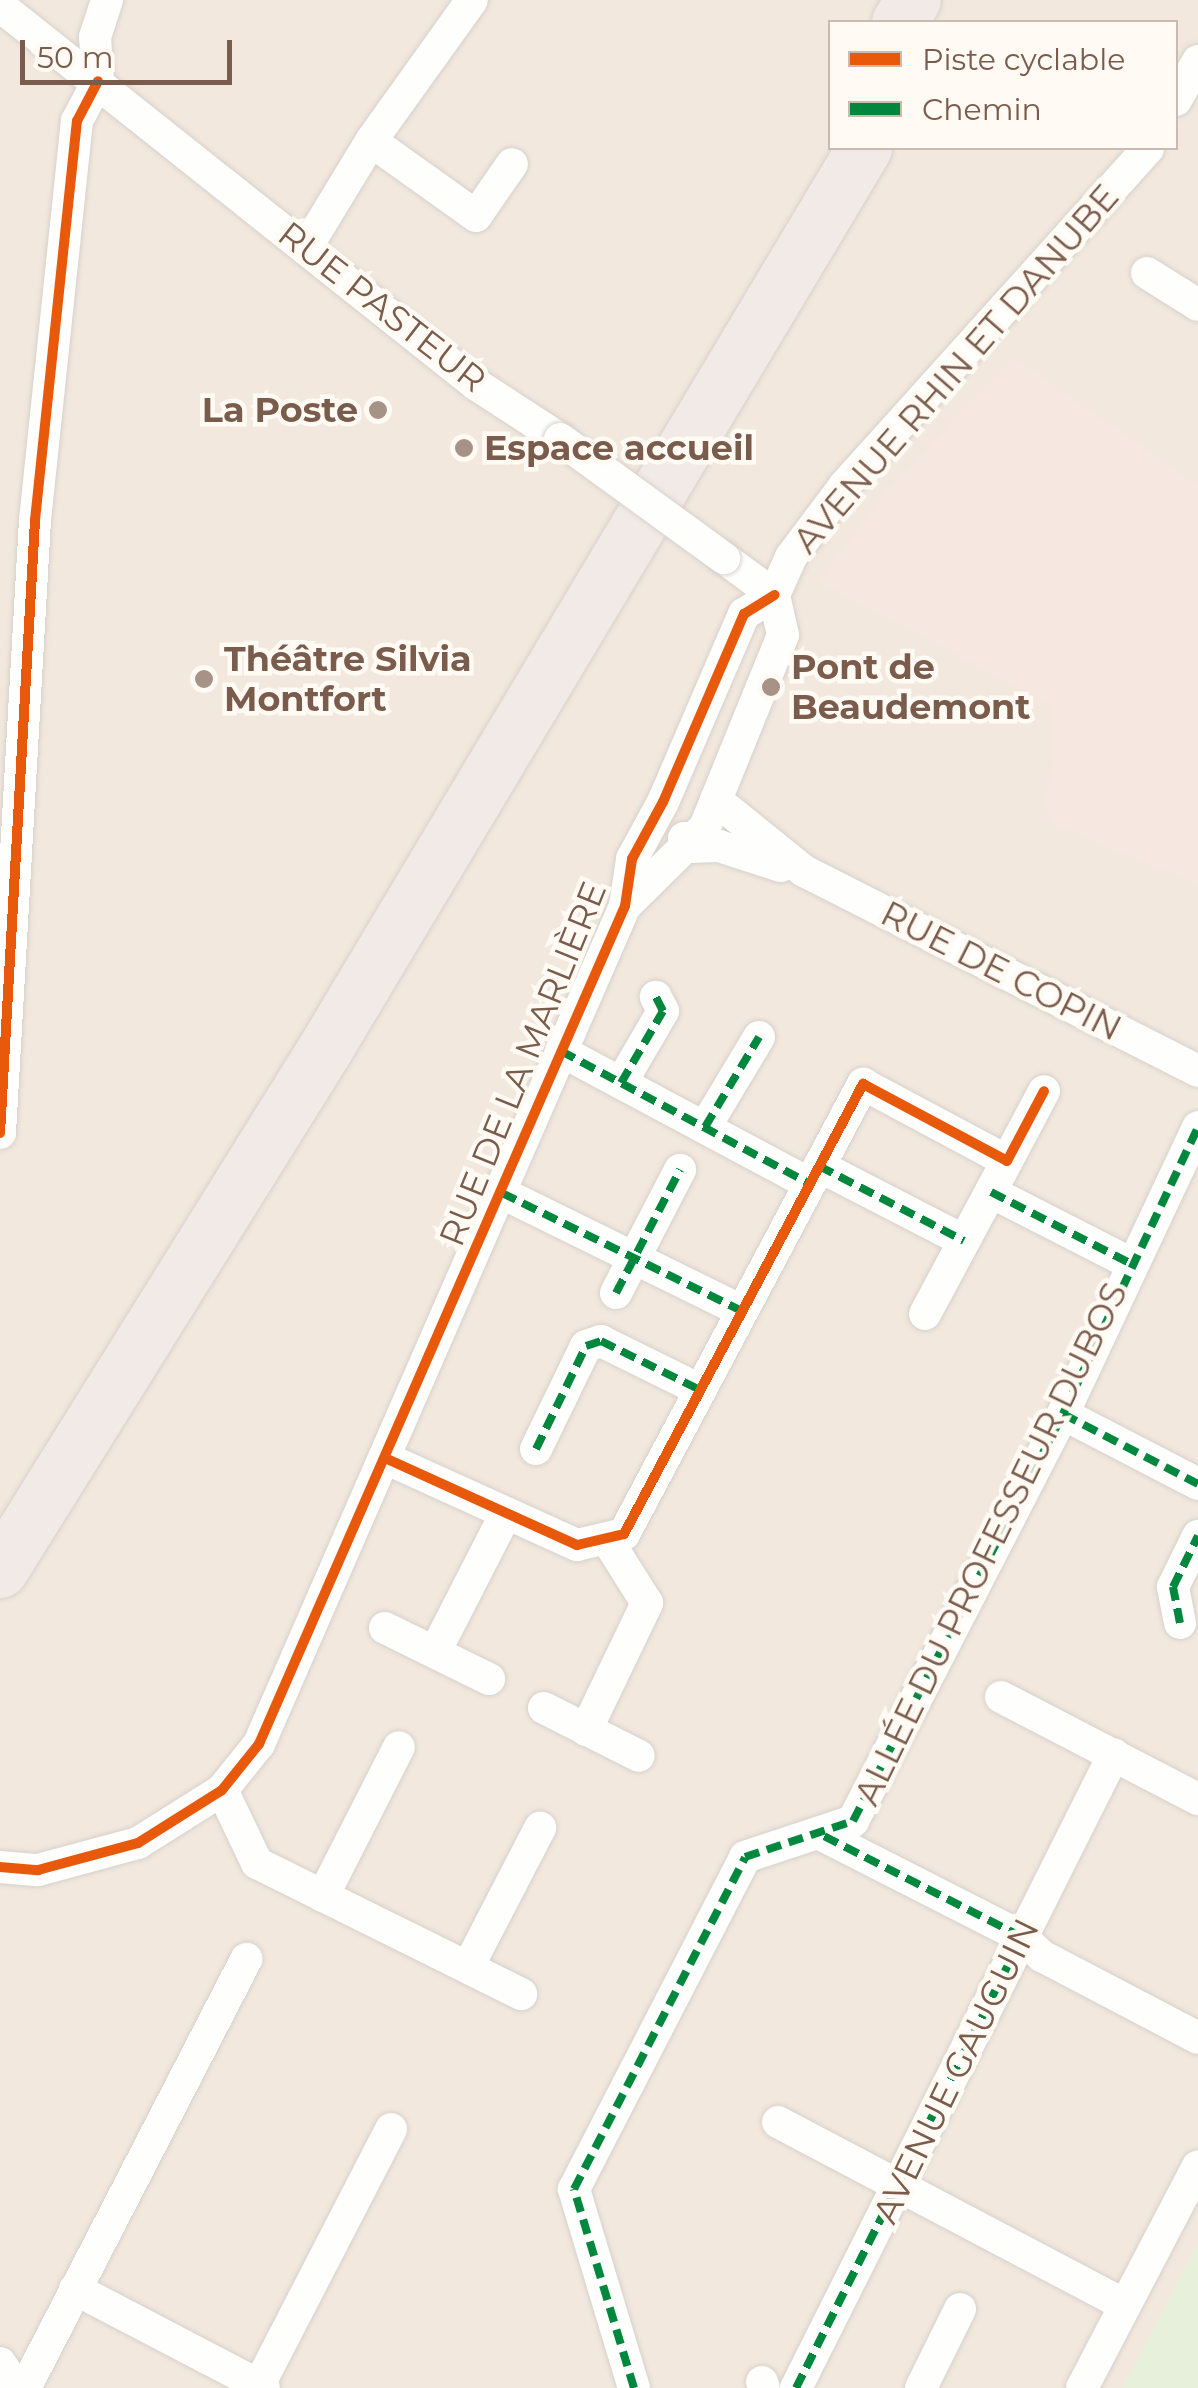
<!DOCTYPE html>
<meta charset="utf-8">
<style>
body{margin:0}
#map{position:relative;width:1198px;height:2388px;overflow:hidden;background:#f9f5f0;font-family:Montserrat,sans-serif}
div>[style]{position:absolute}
.residential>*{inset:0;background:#f2e8de}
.commercial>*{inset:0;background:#f6e8e1}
.green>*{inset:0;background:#e7f0db}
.roads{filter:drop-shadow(0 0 2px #d7d1cb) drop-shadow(0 0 2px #d7d1cb)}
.street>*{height:32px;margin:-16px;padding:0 16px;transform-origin:16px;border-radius:16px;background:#fefefd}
.highway>*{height:55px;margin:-27.5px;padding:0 27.5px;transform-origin:27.5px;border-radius:27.5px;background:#f2eae7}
.bridges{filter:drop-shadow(0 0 2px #d7d1cb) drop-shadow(0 0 2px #d7d1cb)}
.street-bridge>*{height:32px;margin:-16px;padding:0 16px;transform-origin:16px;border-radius:16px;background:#fefefd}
.quiet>*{height:8px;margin-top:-4px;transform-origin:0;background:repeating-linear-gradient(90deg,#00873e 0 15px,transparent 0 23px)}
.cycleway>*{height:10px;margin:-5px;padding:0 5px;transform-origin:5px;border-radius:5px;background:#e8590c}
.dots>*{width:28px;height:28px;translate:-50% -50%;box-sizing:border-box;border:5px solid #fffaf3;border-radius:50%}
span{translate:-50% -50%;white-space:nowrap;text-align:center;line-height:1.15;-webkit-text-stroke:9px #fffaf3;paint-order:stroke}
.street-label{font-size:35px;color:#7a5c4d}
.poi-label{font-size:35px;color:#7a5c4d;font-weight:700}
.right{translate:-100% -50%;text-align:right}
.left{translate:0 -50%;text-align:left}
.legend{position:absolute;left:828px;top:20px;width:350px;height:130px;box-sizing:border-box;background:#fffaf3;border:2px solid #cabbb1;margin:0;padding:12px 18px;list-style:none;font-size:30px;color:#7a5c4d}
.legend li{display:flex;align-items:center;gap:20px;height:50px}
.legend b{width:50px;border:2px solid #cabbb1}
.scale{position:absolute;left:20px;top:40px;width:212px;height:45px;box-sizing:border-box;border:5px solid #7a5c4d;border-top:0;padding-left:12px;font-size:30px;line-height:35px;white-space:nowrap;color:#7a5c4d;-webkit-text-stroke:8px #fffaf3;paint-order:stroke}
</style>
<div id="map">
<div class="residential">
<div style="clip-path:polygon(evenodd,0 0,1198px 0,1198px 2388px,0 2388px,0 0,830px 22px,1176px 22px,1176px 148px,830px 148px,830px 22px)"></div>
</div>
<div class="commercial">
<div style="clip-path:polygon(1012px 358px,1198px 486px,1198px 884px,1052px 823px,1043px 802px,1054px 767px,1051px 704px,819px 581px,886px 492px)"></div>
</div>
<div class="green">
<div style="clip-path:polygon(1198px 2243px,1198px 2388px,1122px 2388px)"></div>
</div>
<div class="roads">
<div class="street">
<div style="left:0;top:6px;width:609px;rotate:38.47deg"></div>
<div style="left:477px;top:385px;width:99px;rotate:33deg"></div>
<div style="left:98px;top:81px;width:44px;rotate:-93.9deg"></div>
<div style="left:95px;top:37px;width:39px;rotate:-72deg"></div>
<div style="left:1176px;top:100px;width:45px;rotate:-60.6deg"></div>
<div style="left:371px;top:141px;width:129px;rotate:35.5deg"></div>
<div style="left:476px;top:216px;width:63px;rotate:-55.3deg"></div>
<div style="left:306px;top:248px;width:125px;rotate:-58.7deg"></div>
<div style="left:371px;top:141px;width:173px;rotate:-54.4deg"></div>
<div style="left:1147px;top:273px;width:60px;rotate:32.1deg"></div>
<div style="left:724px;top:558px;width:62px;rotate:36.5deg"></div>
<div style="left:774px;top:595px;width:42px;rotate:-65.9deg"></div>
<div style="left:791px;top:557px;width:90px;rotate:-53.1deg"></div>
<div style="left:845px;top:485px;width:453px;rotate:-48deg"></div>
<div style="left:716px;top:800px;width:113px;rotate:38.9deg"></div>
<div style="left:804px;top:871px;width:442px;rotate:26.9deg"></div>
<div style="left:684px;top:838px;width:11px;rotate:52deg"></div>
<div style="left:691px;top:847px;width:28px;rotate:-2deg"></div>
<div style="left:719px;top:846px;width:65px;rotate:17.9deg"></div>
<div style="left:625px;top:906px;width:112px;rotate:-44.6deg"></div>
<div style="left:705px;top:827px;width:207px;rotate:-67.9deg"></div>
<div style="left:783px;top:635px;width:41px;rotate:-102.7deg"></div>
<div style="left:561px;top:1051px;width:282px;rotate:28.1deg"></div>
<div style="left:621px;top:1083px;width:83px;rotate:-59.7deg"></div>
<div style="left:663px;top:1011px;width:16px;rotate:-117deg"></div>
<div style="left:705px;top:1127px;width:105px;rotate:-59deg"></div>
<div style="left:0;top:1133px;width:614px;rotate:-86.73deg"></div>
<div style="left:35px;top:520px;width:401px;rotate:-84deg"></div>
<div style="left:77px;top:121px;width:45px;rotate:-62.3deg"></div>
<div style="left:819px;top:1166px;width:163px;rotate:27.3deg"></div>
<div style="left:991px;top:1192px;width:156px;rotate:27.1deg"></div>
<div style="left:502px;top:1193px;width:267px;rotate:26.2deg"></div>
<div style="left:616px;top:1293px;width:139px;rotate:-62.5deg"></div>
<div style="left:925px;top:1314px;width:174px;rotate:-61.8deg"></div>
<div style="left:1063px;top:1414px;width:152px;rotate:27.4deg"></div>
<div style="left:536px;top:1449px;width:114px;rotate:-64.1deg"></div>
<div style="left:586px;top:1346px;width:16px;rotate:-18deg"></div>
<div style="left:601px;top:1341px;width:110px;rotate:26.3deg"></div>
<div style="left:385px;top:1458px;width:211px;rotate:24.4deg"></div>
<div style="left:577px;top:1545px;width:48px;rotate:-13.2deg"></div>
<div style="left:624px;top:1534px;width:510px;rotate:-62.03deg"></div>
<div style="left:863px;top:1084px;width:163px;rotate:28.1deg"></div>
<div style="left:1007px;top:1161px;width:79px;rotate:-62.1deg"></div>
<div style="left:1180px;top:1623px;width:37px;rotate:-101deg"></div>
<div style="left:1173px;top:1587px;width:57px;rotate:-63.9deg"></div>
<div style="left:385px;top:1628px;width:116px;rotate:26.1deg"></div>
<div style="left:435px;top:1652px;width:156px;rotate:-62.9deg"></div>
<div style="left:1001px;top:1697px;width:222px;rotate:27.4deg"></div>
<div style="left:544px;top:1708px;width:106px;rotate:26.8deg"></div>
<div style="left:586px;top:1730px;width:141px;rotate:-64.3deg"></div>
<div style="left:647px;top:1603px;width:73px;rotate:-122.2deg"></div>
<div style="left:222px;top:1790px;width:81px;rotate:64.4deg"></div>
<div style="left:257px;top:1863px;width:295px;rotate:26.4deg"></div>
<div style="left:818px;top:1833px;width:229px;rotate:27deg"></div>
<div style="left:1022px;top:1937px;width:28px;rotate:44deg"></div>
<div style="left:1042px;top:1956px;width:176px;rotate:27.7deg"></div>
<div style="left:0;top:1867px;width:38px;rotate:5deg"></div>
<div style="left:38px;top:1870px;width:104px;rotate:-15.1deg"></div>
<div style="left:138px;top:1843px;width:99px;rotate:-32.2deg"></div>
<div style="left:222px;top:1790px;width:59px;rotate:-51.2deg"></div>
<div style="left:259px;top:1744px;width:914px;rotate:-66.41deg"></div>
<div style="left:625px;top:906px;width:48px;rotate:-81.5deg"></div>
<div style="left:632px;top:859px;width:65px;rotate:-61.5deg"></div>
<div style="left:663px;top:802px;width:205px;rotate:-66.7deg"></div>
<div style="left:744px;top:614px;width:36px;rotate:-32deg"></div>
<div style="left:323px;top:1896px;width:167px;rotate:-63deg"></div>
<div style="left:468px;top:1967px;width:157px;rotate:-62.6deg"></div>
<div style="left:778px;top:2122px;width:392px;rotate:27.8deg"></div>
<div style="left:75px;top:2289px;width:213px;rotate:27.6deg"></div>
<div style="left:0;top:2363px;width:30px;rotate:56deg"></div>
<div style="left:762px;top:2382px;width:6px;rotate:72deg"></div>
<div style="left:259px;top:2385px;width:288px;rotate:-62.7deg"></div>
<div style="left:25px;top:2388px;width:483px;rotate:-62.7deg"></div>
<div style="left:634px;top:2388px;width:208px;rotate:-106.8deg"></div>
<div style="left:574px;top:2189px;width:373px;rotate:-62.7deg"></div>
<div style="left:745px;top:1857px;width:114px;rotate:-18.4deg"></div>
<div style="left:853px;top:1821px;width:458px;rotate:-62.7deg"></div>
<div style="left:1063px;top:1414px;width:317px;rotate:-64.8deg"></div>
<div style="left:796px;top:2388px;width:709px;rotate:-63.36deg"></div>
<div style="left:921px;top:2388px;width:88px;rotate:-63.7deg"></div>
<div style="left:1082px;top:2388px;width:250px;rotate:-62.4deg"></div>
</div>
<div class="highway">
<div style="left:899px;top:22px;width:26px;rotate:-58deg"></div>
<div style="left:0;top:1570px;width:616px;rotate:-58.06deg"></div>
<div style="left:326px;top:1047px;width:1048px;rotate:-59.1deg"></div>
</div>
</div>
<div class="bridges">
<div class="street-bridge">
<div style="left:560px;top:439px;width:203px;rotate:36deg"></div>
</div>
</div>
<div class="quiet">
<div style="left:561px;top:1051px;width:282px;rotate:28.1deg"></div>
<div style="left:621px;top:1083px;width:83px;rotate:-59.7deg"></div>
<div style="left:663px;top:1011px;width:16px;rotate:-117deg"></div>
<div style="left:705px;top:1127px;width:105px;rotate:-59deg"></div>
<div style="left:819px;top:1166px;width:163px;rotate:27.3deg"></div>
<div style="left:991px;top:1192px;width:156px;rotate:27.1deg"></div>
<div style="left:502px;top:1193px;width:267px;rotate:26.2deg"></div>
<div style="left:616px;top:1293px;width:139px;rotate:-62.5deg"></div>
<div style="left:1063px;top:1414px;width:152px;rotate:27.4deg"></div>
<div style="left:536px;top:1449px;width:114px;rotate:-64.1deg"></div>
<div style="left:586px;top:1346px;width:16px;rotate:-18deg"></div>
<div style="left:601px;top:1341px;width:110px;rotate:26.3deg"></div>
<div style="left:1180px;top:1623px;width:37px;rotate:-101deg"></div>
<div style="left:1173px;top:1587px;width:57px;rotate:-63.9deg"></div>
<div style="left:634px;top:2388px;width:208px;rotate:-106.8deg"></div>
<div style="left:574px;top:2189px;width:373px;rotate:-62.7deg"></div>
<div style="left:745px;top:1857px;width:114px;rotate:-18.4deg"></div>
<div style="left:853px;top:1821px;width:458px;rotate:-62.7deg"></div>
<div style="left:1063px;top:1414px;width:317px;rotate:-64.8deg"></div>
<div style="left:796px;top:2388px;width:504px;rotate:-63.38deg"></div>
<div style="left:1022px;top:1937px;width:229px;rotate:-153deg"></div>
</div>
<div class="cycleway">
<div style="left:0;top:1133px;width:614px;rotate:-86.73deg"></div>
<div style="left:35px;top:520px;width:401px;rotate:-84deg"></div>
<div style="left:77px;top:121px;width:45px;rotate:-62.3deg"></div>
<div style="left:385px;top:1458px;width:211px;rotate:24.4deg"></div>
<div style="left:577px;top:1545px;width:48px;rotate:-13.2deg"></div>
<div style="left:624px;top:1534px;width:510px;rotate:-62.03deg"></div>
<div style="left:863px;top:1084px;width:163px;rotate:28.1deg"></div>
<div style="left:1007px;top:1161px;width:79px;rotate:-62.1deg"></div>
<div style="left:0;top:1867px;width:38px;rotate:5deg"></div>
<div style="left:38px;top:1870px;width:104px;rotate:-15.1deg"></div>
<div style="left:138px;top:1843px;width:99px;rotate:-32.2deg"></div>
<div style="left:222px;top:1790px;width:59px;rotate:-51.2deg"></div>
<div style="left:259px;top:1744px;width:914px;rotate:-66.41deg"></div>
<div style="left:625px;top:906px;width:48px;rotate:-81.5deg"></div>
<div style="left:632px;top:859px;width:65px;rotate:-61.5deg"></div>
<div style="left:663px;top:802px;width:205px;rotate:-66.7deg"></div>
<div style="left:744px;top:614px;width:36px;rotate:-32deg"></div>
</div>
<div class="dots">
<div style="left:378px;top:410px;background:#a69286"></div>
<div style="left:464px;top:448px;background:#a69286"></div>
<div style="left:204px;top:679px;background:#a69286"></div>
<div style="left:771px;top:687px;background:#a69286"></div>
</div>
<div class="street-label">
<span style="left:382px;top:307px;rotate:38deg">RUE PASTEUR</span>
<span style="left:956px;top:369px;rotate:-49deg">AVENUE RHIN ET DANUBE</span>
<span style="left:1001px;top:971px;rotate:27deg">RUE DE COPIN</span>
<span style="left:523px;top:1064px;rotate:-68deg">RUE DE LA MARLIÈRE</span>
<span style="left:991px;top:1544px;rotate:-64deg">ALLÉE DU PROFESSEUR DUBOS</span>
<span style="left:956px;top:2071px;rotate:-64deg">AVENUE GAUGUIN</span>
</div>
<div class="poi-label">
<span class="right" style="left:358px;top:410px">La Poste</span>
<span class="left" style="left:484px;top:448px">Espace accueil</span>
<span class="left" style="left:224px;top:679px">Théâtre Silvia<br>Montfort</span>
<span class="left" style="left:791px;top:687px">Pont de<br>Beaudemont</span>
</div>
<ul class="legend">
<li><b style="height:12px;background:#e8590c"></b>Piste cyclable</li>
<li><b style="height:12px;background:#00873e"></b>Chemin</li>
</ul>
<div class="scale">50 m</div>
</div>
